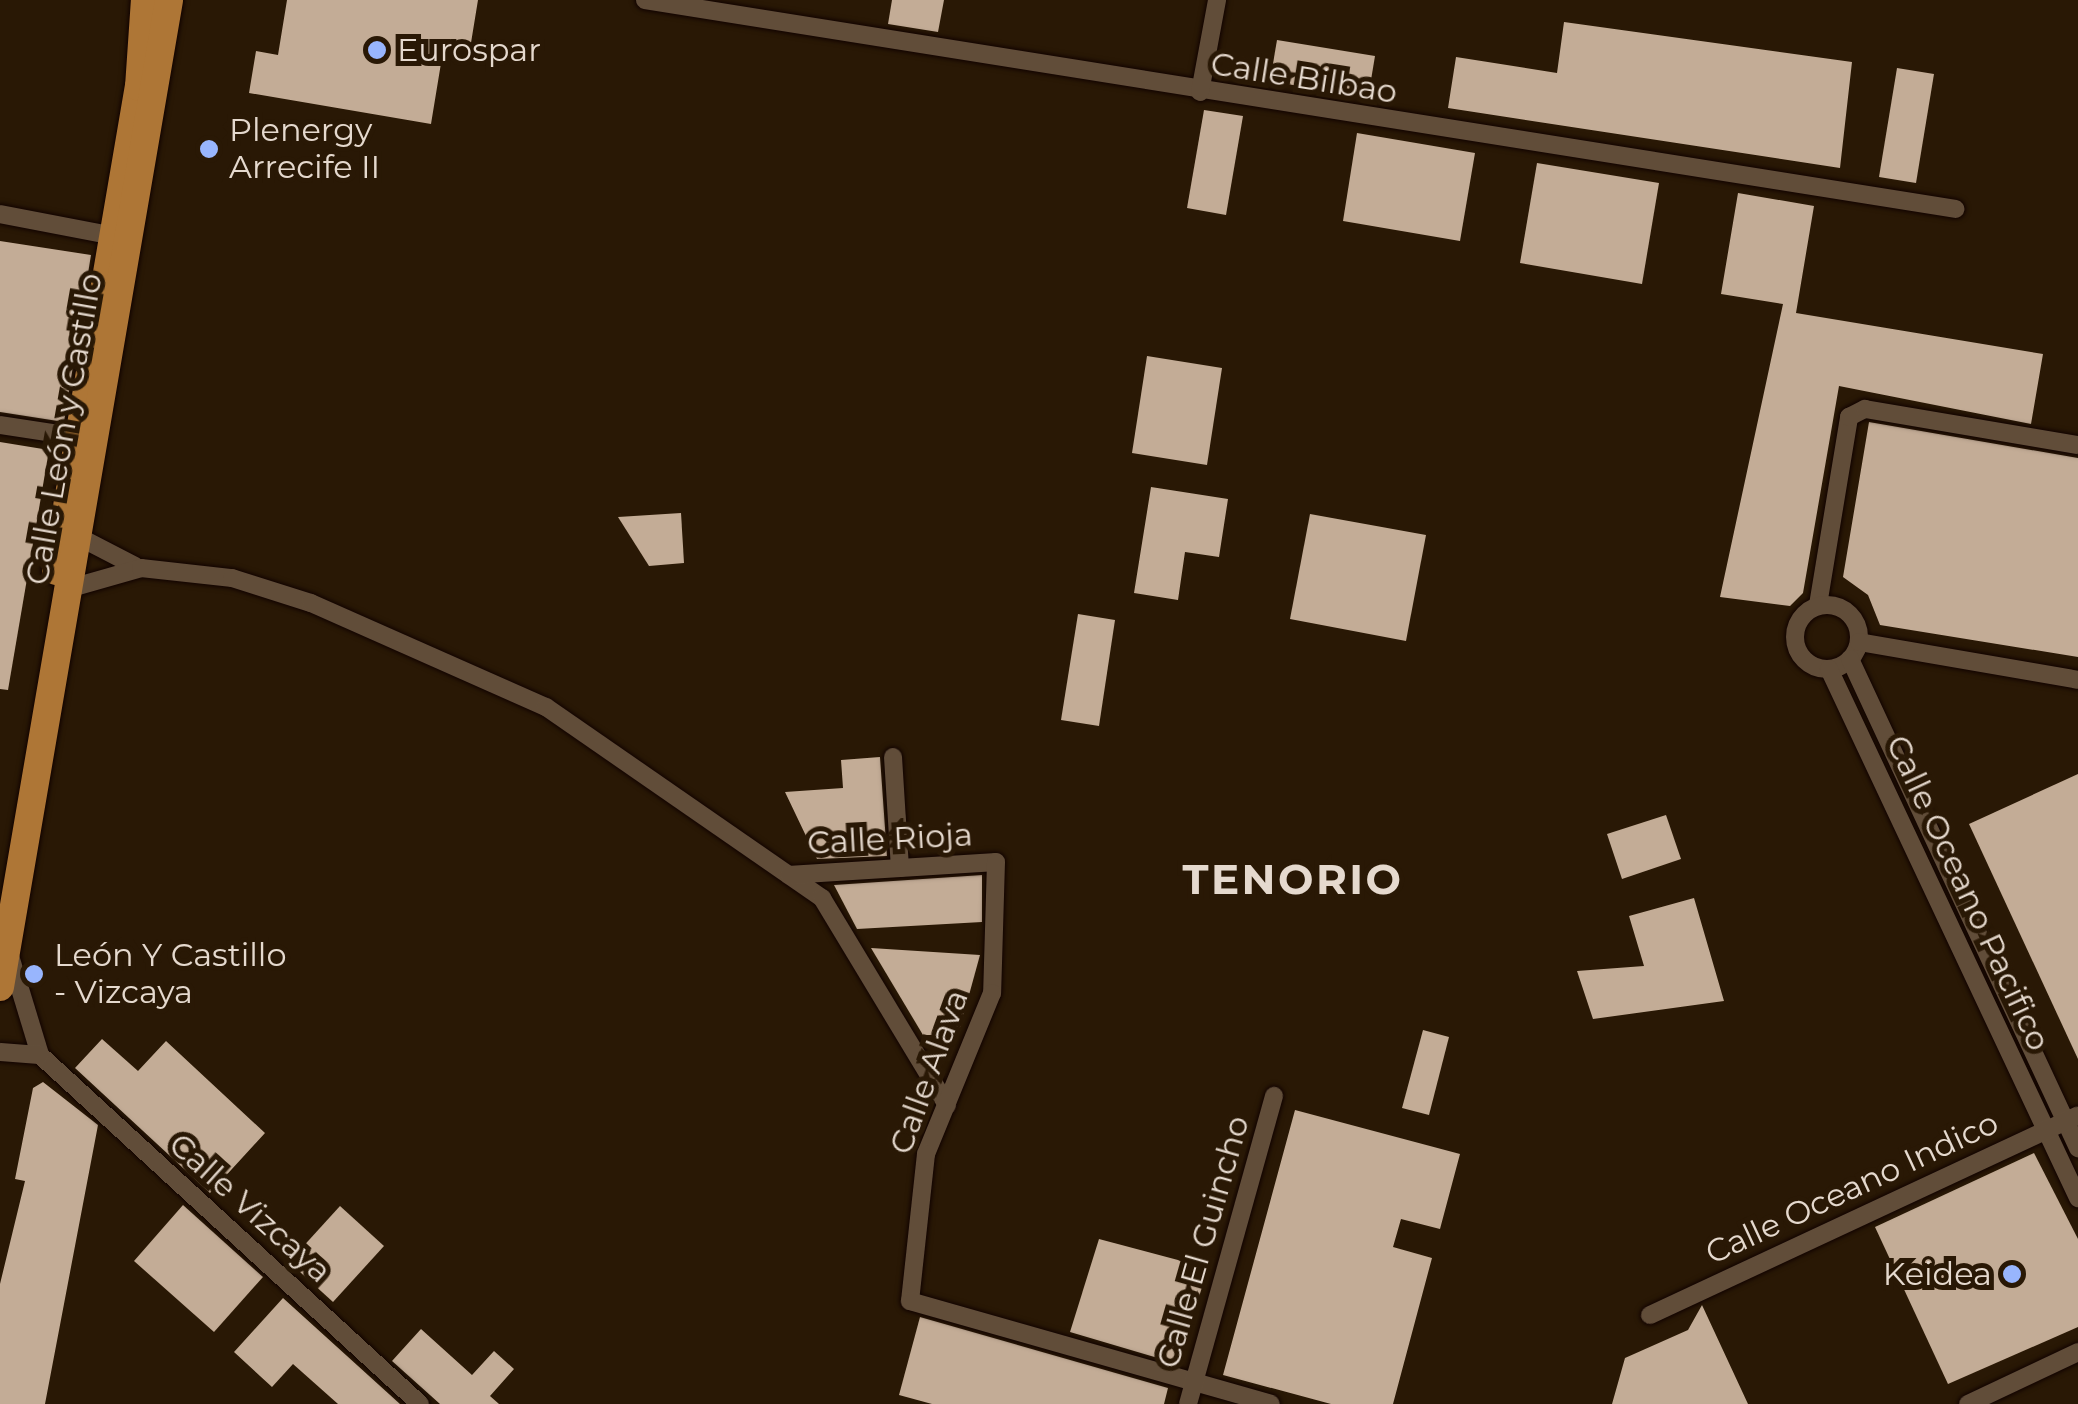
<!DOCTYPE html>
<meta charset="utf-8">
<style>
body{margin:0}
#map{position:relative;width:2078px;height:1404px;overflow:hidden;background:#291805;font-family:Montserrat,sans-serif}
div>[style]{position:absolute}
.building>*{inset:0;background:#c3ac96}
.roads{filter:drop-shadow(0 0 2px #110300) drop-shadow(0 0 2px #110300)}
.minor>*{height:18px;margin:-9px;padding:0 9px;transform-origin:9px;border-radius:9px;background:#614d39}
.minor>.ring{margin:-9px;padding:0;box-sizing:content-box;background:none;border:18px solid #614d39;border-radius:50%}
.primary>*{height:28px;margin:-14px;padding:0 14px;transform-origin:14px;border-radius:14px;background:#ae7636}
.dots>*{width:28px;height:28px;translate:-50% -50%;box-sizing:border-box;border:5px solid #291805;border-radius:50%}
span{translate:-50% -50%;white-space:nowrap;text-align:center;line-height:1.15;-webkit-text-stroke:10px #291805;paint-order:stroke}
.poi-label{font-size:32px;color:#e5d9ce}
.left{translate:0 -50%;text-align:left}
.right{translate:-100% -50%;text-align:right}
.street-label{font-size:32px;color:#e5d9ce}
.district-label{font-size:42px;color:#e5d9ce;font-weight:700;letter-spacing:2.5px}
</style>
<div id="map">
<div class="building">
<div style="clip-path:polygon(287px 0,478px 0,470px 49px,444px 45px,431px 124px,249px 93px,256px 51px,278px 55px)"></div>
<div style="clip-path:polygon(892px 0,944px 0,938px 32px,888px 24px)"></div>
<div style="clip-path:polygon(1564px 22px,1852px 62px,1840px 168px,1448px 108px,1456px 57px,1557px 73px)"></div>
<div style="clip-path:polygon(1277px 40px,1375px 56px,1368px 98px,1270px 81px)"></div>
<div style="clip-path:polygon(1897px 68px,1934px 74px,1916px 183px,1879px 177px)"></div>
<div style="clip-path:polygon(1204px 110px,1243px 116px,1226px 215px,1187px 208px)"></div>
<div style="clip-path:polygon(1357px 133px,1475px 153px,1460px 241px,1343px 221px)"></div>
<div style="clip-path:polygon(1537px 163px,1659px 183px,1642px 284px,1520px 263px)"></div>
<div style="clip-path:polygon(1738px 193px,1814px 206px,1796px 313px,2043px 354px,2031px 424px,1839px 386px,1803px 593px,1790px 606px,1720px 597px,1783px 304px,1721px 294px)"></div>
<div style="clip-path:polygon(0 241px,91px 255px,64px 422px,0 412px)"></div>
<div style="clip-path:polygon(1147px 356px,1222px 368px,1207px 465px,1132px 453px)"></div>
<div style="clip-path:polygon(1869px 422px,2078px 458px,2078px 657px,1880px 625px,1868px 595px,1843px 577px)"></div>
<div style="clip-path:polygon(0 442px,49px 450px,8px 690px,0 689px)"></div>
<div style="clip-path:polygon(1151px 487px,1228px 499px,1219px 557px,1185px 552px,1178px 600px,1134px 593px)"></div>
<div style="clip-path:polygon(681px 513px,684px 563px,649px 566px,618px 517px)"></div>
<div style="clip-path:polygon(1310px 514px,1426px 535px,1406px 641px,1290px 619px)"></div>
<div style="clip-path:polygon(1078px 614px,1115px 620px,1099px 726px,1061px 720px)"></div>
<div style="clip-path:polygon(880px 757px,887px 856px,817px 859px,785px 792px,843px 788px,841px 760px)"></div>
<div style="clip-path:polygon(2078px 774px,2078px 1059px,1969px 824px)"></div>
<div style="clip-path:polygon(1666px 815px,1681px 859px,1622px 879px,1607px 834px)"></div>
<div style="clip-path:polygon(982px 875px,982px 922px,857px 929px,834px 885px)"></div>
<div style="clip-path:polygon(1694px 898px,1724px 1001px,1593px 1019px,1577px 971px,1644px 966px,1629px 916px)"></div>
<div style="clip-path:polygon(871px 948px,980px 955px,958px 1035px,923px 1035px)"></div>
<div style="clip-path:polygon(1423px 1030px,1449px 1037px,1429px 1115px,1402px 1108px)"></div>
<div style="clip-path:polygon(102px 1039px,138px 1071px,166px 1041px,265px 1133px,210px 1193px,75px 1068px)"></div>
<div style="clip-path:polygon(43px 1082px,98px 1125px,45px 1404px,0 1404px,0 1284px,25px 1181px,15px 1179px,33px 1088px)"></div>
<div style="clip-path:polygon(1295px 1110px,1460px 1154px,1440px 1229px,1401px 1219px,1393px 1247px,1432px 1258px,1393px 1404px,1331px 1404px,1223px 1375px)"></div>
<div style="clip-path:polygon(2034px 1153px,2078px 1239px,2078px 1327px,1948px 1384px,1875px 1227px)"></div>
<div style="clip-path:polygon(183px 1205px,263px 1277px,214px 1332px,134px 1261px)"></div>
<div style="clip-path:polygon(340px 1206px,384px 1246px,333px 1302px,289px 1262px)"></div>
<div style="clip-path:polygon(1099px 1239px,1208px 1268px,1178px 1364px,1070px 1332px)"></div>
<div style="clip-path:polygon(283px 1298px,400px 1404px,338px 1404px,293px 1364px,272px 1387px,234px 1352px)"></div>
<div style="clip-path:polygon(1702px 1305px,1748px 1404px,1612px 1404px,1625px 1358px,1688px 1330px)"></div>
<div style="clip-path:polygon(920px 1317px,1168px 1388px,1164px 1404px,932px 1404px,899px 1395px)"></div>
<div style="clip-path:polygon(421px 1329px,472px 1375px,494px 1351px,514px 1369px,490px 1396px,499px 1404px,440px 1404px,392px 1361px)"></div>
</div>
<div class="roads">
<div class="minor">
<div style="left:645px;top:0;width:1327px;rotate:9.06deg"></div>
<div style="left:1200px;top:92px;width:94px;rotate:-79.5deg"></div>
<div style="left:0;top:214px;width:116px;rotate:10.9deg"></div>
<div style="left:0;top:425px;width:80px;rotate:8.6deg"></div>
<div style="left:81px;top:538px;width:61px;rotate:27.4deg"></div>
<div style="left:71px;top:588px;width:73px;rotate:-15.9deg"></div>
<div style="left:141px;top:568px;width:92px;rotate:6.3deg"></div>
<div style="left:232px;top:578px;width:83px;rotate:17.6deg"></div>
<div style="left:311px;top:603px;width:257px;rotate:23.9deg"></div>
<div style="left:546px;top:707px;width:336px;rotate:34.7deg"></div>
<div style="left:822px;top:898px;width:242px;rotate:58.9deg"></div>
<div style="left:1818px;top:605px;width:191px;rotate:-80.6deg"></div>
<div style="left:1849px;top:417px;width:18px;rotate:-27deg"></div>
<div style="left:1865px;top:409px;width:216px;rotate:9.6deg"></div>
<div class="ring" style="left:1795px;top:605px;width:46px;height:46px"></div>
<div style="left:1859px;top:642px;width:222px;rotate:9.8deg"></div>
<div style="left:1850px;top:659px;width:540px;rotate:65deg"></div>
<div style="left:1829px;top:669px;width:585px;rotate:64.79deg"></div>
<div style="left:893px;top:757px;width:111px;rotate:86.4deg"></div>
<div style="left:789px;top:875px;width:207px;rotate:-3.6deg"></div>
<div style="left:996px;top:862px;width:131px;rotate:91.7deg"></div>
<div style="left:992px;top:993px;width:174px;rotate:112.3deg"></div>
<div style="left:926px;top:1154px;width:148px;rotate:96.2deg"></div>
<div style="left:910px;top:1301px;width:375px;rotate:15.9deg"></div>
<div style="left:10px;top:956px;width:103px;rotate:73.1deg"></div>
<div style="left:40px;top:1055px;width:516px;rotate:42.57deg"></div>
<div style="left:0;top:1052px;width:40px;rotate:4.3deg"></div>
<div style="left:1650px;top:1315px;width:472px;rotate:-25deg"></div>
<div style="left:1188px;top:1404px;width:320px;rotate:-74.4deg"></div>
<div style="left:1968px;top:1404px;width:122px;rotate:-25.3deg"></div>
</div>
<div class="primary">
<div style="left:56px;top:571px;width:491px;rotate:-80.3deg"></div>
<div style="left:139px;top:87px;width:87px;rotate:-86.1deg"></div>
<div style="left:0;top:987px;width:1001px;rotate:-80.28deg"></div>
</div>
</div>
<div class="dots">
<div style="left:377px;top:50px;background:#98b5fd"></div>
<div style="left:209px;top:149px;background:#98b5fd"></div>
<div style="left:34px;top:974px;background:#98b5fd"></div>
<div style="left:2012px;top:1274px;background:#98b5fd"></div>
</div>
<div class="poi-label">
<span class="left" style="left:397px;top:50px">Eurospar</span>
<span class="left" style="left:229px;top:149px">Plenergy<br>Arrecife II</span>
<span class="left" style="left:54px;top:974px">León Y Castillo<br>- Vizcaya</span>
<span class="right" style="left:1992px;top:1274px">Keidea</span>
</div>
<div class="street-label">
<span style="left:1304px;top:78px;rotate:9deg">Calle Bilbao</span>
<span style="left:64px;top:429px;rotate:-80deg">Calle León y Castillo</span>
<span style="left:890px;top:839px;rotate:-3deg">Calle Rioja</span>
<span style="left:1968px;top:893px;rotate:65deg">Calle Oceano Pacifico</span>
<span style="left:929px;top:1072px;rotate:-70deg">Calle Alava</span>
<span style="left:1852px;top:1188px;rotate:-25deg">Calle Oceano Indico</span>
<span style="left:250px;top:1208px;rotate:42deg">Calle Vizcaya</span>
<span style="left:1203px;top:1242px;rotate:-74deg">Calle El Guincho</span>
</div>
<div class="district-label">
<span style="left:1293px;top:879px">TENORIO</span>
</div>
</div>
